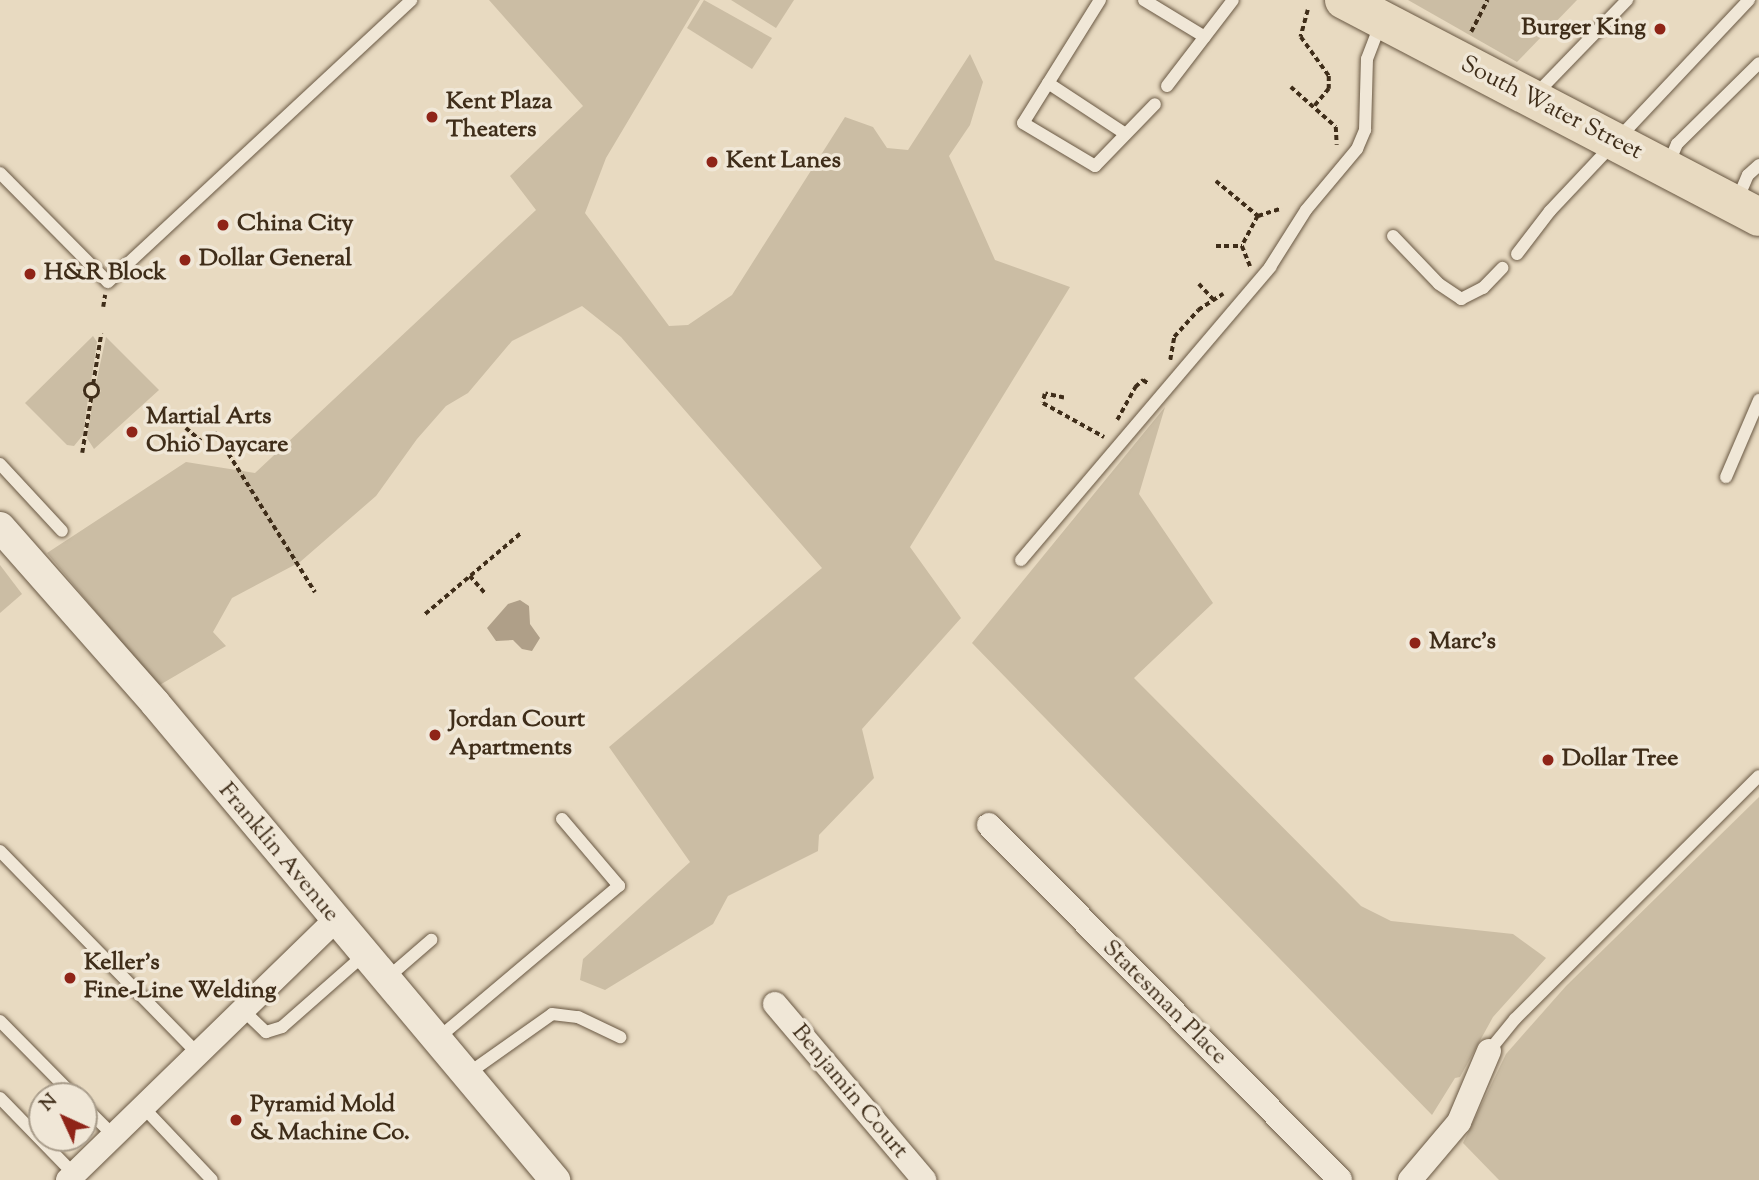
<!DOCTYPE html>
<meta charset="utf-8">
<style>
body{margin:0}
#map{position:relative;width:1759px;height:1180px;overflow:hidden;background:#e8dac1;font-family:"Sorts Mill Goudy",serif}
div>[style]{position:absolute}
.green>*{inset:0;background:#cbbda4}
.water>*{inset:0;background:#af9f88}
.path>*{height:3.5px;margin-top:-1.75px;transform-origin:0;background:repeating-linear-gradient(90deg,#3f2d19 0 5px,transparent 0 8.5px)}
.path>.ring{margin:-1.75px;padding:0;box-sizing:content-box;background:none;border:3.5px solid #3f2d19;border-radius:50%}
.roads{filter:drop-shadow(0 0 2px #695843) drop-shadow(0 0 2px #695843)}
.service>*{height:12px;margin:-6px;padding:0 6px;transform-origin:6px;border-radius:6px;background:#f0e7d7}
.minor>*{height:24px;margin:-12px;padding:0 12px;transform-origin:12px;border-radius:12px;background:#f0e7d7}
.tertiary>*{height:30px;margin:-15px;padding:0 15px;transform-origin:15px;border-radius:15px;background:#f0e7d7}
.primary>*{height:38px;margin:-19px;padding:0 19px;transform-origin:19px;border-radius:19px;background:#e8dac1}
.dots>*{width:19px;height:19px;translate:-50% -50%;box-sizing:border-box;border:4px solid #f0e7d7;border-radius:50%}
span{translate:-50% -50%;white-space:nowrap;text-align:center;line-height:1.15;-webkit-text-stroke:7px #f0e7d7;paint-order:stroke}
.poi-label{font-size:24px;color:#3f2d19;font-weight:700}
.right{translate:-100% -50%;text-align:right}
.left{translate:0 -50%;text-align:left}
.street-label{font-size:24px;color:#3f2d19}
.north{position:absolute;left:28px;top:1082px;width:70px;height:70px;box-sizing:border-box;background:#f0e7d7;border:2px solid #a99d8b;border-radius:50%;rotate:315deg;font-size:19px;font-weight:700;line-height:28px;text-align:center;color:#3f2d19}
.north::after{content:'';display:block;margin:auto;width:24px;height:32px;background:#8f2418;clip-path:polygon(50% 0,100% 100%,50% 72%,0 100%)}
</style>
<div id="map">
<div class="green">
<div style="clip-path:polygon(489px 0,700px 0,606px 158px,585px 213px,669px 326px,688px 325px,732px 295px,845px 117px,873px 127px,887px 148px,908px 150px,970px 54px,983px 82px,970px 125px,949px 156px,995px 260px,1070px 287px,910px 547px,961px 618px,862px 729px,874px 778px,819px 835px,818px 851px,728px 896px,713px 924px,605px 990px,580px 980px,583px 959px,690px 862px,609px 747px,822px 568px,621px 337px,582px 306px,512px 341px,468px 393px,446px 406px,417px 439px,376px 496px,300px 562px,232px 598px,213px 632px,226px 646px,158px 686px,47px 553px,186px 462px,255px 473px,536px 210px,510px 176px,583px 106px)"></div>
<div style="clip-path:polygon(704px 0,772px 38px,752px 69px,687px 28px)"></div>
<div style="clip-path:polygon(731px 0,794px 0,776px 28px)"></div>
<div style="clip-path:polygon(1408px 0,1577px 0,1517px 62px)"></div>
<div style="clip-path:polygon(93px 336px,97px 342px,91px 382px,82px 392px,88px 399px,83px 435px,74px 446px,67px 445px,25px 403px)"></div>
<div style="clip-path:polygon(106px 337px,159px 390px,94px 449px,87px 438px,93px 400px,101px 391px,96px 383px)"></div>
<div style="clip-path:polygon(1165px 407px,1139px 494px,1213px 603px,1134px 678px,1361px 906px,1391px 921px,1513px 934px,1546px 958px,1493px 1017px,1460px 1077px,1455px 1078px,1432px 1115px,972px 643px)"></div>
<div style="clip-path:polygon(0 565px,22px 594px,0 613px)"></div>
<div style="clip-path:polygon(1759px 797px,1759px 1180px,1499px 1180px,1463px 1143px,1506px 1054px,1566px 986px)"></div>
</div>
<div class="water">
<div style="clip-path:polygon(520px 600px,529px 606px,530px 624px,540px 638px,532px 651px,522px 649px,513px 640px,496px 641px,487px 628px,508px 604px)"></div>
</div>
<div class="path">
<div style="left:1308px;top:10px;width:28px;rotate:105deg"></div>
<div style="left:1301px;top:37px;width:48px;rotate:54.3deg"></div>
<div style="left:1329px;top:76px;width:13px;rotate:90deg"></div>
<div style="left:1329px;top:89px;width:23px;rotate:130deg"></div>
<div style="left:1471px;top:32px;width:36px;rotate:-63deg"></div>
<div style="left:1291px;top:87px;width:60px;rotate:41.6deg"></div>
<div style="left:1336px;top:127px;width:18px;rotate:87deg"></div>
<div style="left:1216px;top:181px;width:55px;rotate:39.8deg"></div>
<div style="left:1258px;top:216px;width:34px;rotate:118deg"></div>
<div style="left:1242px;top:246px;width:22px;rotate:68deg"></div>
<div style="left:1258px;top:216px;width:25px;rotate:-18deg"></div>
<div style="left:1216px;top:246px;width:26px"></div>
<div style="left:1199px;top:284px;width:22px;rotate:47deg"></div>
<div style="left:103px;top:307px;width:12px;rotate:-81deg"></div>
<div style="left:1170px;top:360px;width:23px;rotate:-80deg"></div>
<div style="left:1174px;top:337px;width:36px;rotate:-48deg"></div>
<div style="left:1198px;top:310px;width:30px;rotate:-33deg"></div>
<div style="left:93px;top:384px;width:51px;rotate:-80.9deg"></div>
<div class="ring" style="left:85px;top:384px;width:10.5px;height:10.5px"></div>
<div style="left:1064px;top:398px;width:19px;rotate:-168deg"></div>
<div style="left:1045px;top:394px;width:9px;rotate:103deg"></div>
<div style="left:1043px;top:403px;width:70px;rotate:29.1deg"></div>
<div style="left:1117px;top:420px;width:38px;rotate:-61deg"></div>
<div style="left:1135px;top:387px;width:11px;rotate:-41deg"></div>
<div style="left:1143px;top:380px;width:7px;rotate:34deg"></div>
<div style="left:186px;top:428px;width:20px;rotate:41deg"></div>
<div style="left:215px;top:432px;width:189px;rotate:58deg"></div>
<div style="left:82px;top:453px;width:56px;rotate:-80.7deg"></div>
<div style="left:470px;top:576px;width:23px;rotate:49deg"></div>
<div style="left:425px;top:614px;width:127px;rotate:-40.2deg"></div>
</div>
<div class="roads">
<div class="service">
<div style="left:1100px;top:0;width:145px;rotate:122deg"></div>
<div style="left:1023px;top:123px;width:84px;rotate:30.8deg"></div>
<div style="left:1095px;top:166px;width:86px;rotate:-45.9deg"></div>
<div style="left:1144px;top:0;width:71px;rotate:31.2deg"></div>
<div style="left:1048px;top:83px;width:91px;rotate:33.3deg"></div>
<div style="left:1167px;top:86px;width:108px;rotate:-52.5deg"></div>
<div style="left:1536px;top:94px;width:131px;rotate:-45.9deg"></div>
<div style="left:1668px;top:165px;width:23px;rotate:-67deg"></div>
<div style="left:1677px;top:144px;width:115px;rotate:-44.6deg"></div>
<div style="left:0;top:173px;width:153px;rotate:45.3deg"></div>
<div style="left:108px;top:282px;width:414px;rotate:-42.9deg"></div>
<div style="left:1736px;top:203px;width:30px;rotate:-67deg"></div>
<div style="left:1748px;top:175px;width:15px;rotate:-42deg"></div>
<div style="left:1393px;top:236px;width:66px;rotate:46.2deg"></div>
<div style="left:1439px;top:284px;width:27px;rotate:34deg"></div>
<div style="left:1461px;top:299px;width:25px;rotate:-27deg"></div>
<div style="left:1483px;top:288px;width:28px;rotate:-46deg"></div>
<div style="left:1517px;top:254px;width:54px;rotate:-52.5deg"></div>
<div style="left:1550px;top:211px;width:290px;rotate:-46.7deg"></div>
<div style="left:0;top:464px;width:91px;rotate:47.2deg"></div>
<div style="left:1726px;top:477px;width:84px;rotate:-66.8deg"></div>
<div style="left:1021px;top:560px;width:385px;rotate:-49.6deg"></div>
<div style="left:1270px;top:267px;width:67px;rotate:-57.7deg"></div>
<div style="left:1306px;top:210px;width:80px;rotate:-50.1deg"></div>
<div style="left:1357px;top:149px;width:21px;rotate:-67deg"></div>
<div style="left:1365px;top:130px;width:71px;rotate:-88.4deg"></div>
<div style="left:1367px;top:59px;width:36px;rotate:-69deg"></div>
<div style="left:0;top:851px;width:284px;rotate:45.7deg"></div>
<div style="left:386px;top:979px;width:60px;rotate:-40.9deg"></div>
<div style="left:243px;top:1010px;width:32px;rotate:44deg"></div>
<div style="left:266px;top:1032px;width:17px;rotate:-17deg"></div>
<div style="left:282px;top:1027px;width:109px;rotate:-41.3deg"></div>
<div style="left:0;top:1021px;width:105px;rotate:45.4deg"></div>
<div style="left:437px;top:1039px;width:238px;rotate:-40.1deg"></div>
<div style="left:619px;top:886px;width:88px;rotate:-130.4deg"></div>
<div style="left:1489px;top:1051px;width:41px;rotate:-50.9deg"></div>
<div style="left:1515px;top:1019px;width:344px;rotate:-44.9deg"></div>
<div style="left:466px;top:1075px;width:105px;rotate:-35.3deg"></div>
<div style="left:552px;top:1014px;width:26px;rotate:7deg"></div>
<div style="left:578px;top:1017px;width:47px;rotate:25.5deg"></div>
<div style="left:0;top:1098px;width:106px;rotate:45.8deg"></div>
<div style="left:84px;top:1106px;width:42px;rotate:45deg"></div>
<div style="left:143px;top:1107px;width:100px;rotate:46.6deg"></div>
</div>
<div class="minor">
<div style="left:989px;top:825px;width:499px;rotate:45.3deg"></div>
<div style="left:775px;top:1004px;width:231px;rotate:49.7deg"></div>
<div style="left:68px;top:1180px;width:371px;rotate:-44.2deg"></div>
<div style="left:1410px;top:1180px;width:76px;rotate:-49.8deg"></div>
<div style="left:1459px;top:1122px;width:77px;rotate:-67.1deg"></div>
</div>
<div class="tertiary">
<div style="left:0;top:527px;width:235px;rotate:48.6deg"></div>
<div style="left:155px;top:703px;width:623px;rotate:50.02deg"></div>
</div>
<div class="primary">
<div style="left:1344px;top:0;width:468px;rotate:27.6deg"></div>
</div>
</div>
<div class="dots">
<div style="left:1660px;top:29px;background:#8f2418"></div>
<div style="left:432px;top:117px;background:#8f2418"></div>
<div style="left:712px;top:162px;background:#8f2418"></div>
<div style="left:223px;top:225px;background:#8f2418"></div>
<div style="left:185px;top:260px;background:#8f2418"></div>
<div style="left:30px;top:274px;background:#8f2418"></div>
<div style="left:132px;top:432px;background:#8f2418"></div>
<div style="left:1415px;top:643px;background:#8f2418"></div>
<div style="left:435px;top:735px;background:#8f2418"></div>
<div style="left:1548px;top:760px;background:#8f2418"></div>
<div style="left:70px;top:978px;background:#8f2418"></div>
<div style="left:236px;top:1120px;background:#8f2418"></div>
</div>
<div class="poi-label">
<span class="right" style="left:1646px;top:29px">Burger King</span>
<span class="left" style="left:446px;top:117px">Kent Plaza<br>Theaters</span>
<span class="left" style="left:726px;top:162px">Kent Lanes</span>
<span class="left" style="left:237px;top:225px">China City</span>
<span class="left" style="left:199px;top:260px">Dollar General</span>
<span class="left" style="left:44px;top:274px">H&amp;R Block</span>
<span class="left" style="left:146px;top:432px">Martial Arts<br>Ohio Daycare</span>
<span class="left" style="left:1429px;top:643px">Marc's</span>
<span class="left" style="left:449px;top:735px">Jordan Court<br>Apartments</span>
<span class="left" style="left:1562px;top:760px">Dollar Tree</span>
<span class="left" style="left:84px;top:978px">Keller’s<br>Fine-Line Welding</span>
<span class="left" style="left:250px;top:1120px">Pyramid Mold<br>&amp; Machine Co.</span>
</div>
<div class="street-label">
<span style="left:1551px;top:109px;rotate:27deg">South Water Street</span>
<span style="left:278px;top:853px;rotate:50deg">Franklin Avenue</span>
<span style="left:1164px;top:1003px;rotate:45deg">Statesman Place</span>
<span style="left:849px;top:1092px;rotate:50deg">Benjamin Court</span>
</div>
<div class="north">N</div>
</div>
